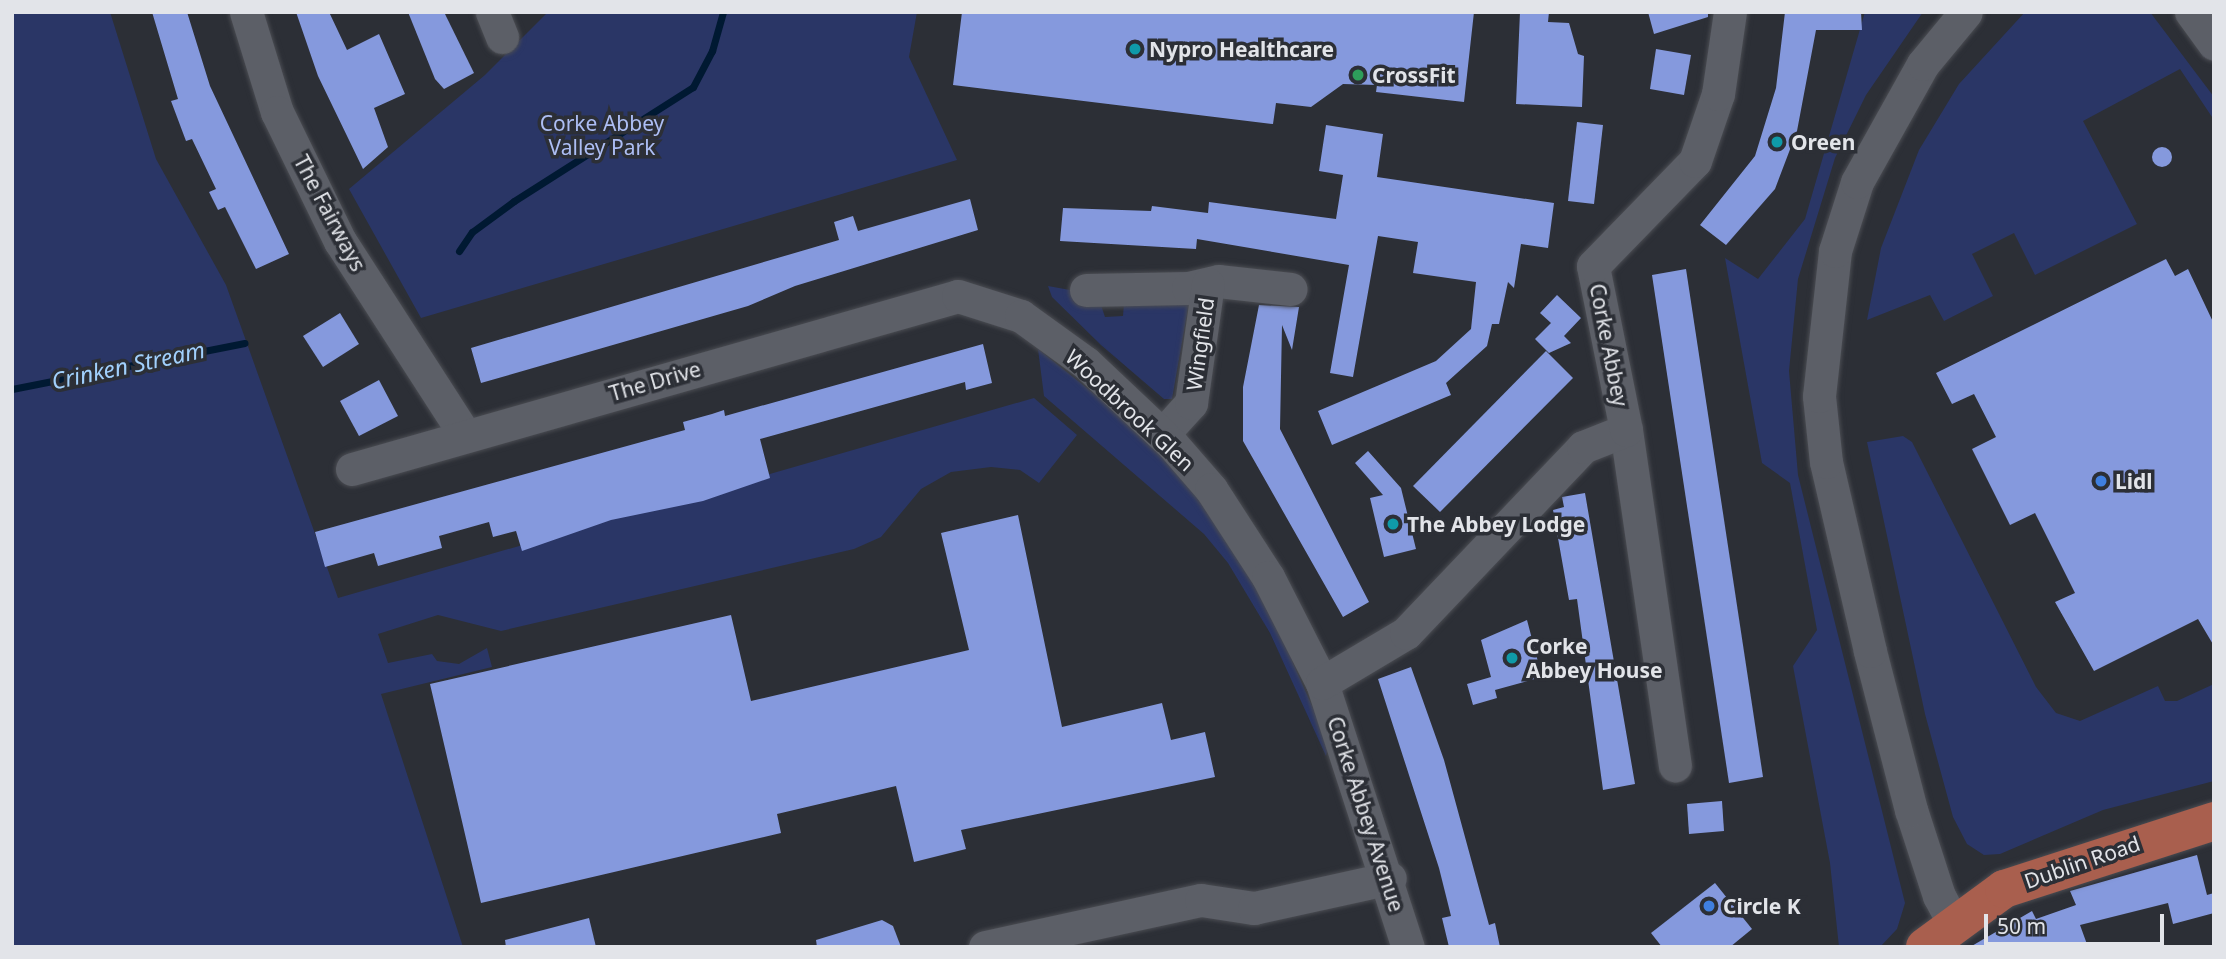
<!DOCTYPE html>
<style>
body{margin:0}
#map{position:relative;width:2226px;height:959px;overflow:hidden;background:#2c2f36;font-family:"Noto Sans",sans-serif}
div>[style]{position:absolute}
.green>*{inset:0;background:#2a3666}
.stream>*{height:7px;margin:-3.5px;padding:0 3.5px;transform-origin:3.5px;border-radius:3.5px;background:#001932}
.building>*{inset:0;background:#8599dd}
.round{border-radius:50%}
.roads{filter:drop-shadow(0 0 2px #4a4c52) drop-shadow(0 0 2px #4a4c52)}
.minor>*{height:33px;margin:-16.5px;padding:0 16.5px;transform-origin:16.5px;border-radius:16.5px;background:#5c5f67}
.major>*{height:38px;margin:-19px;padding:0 19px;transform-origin:19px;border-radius:19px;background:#a95f4e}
.dots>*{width:19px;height:19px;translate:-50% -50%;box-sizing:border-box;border:4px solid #2c2f36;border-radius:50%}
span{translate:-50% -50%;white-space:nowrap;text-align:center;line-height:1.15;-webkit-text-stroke:7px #2c2f36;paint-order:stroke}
.poi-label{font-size:21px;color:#e2e4e9;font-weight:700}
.left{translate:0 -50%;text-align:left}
.park-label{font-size:21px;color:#adbef4}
.street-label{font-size:21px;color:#e2e4e9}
.water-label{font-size:23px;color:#a1d0fc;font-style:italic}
.frame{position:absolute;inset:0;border:14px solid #e2e4e9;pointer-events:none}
.scale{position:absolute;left:1984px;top:914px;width:180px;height:32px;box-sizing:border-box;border:4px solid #e2e4e9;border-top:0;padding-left:9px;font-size:21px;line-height:24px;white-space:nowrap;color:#e2e4e9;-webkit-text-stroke:5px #2c2f36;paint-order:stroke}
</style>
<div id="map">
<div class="green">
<div style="clip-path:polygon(12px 12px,110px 12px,156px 159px,226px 285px,338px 598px,1034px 398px,1077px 435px,1039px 483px,1020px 470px,991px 467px,951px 472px,921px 489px,881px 537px,854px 549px,501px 631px,438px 615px,378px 634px,388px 663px,432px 654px,437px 661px,459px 664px,487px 648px,492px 667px,381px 694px,463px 947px,12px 947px)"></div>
<div style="clip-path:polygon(548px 12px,917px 12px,909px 57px,957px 160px,421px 318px,349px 189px,485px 75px)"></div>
<div style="clip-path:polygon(1865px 12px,1923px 12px,1866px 95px,1835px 158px,1798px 279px,1789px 371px,1798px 475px,1905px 903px,1897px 929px,1880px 947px,1839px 947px,1830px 863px,1793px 666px,1817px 630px,1790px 483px,1762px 463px,1725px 258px,1758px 279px,1805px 219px)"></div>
<div style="clip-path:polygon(2025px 12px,2150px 12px,2214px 97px,2214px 120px,2180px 69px,2083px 121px,2137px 224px,2035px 275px,2014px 233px,1972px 254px,1993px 296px,1944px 321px,1930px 295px,1867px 320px,1881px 248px,1919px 150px,1959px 84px)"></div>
<div style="clip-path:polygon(1048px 286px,1081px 292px,1101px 305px,1105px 317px,1123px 316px,1124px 303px,1190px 297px,1172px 399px,1164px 399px,1101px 345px,1052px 297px)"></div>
<div style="clip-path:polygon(1038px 349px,1142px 432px,1192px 487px,1246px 569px,1289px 654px,1329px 744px,1326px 756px,1270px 633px,1228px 563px,1204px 534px,1044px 396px)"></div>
<div style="clip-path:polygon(1903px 436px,1912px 442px,2036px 687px,2056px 713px,2080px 721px,2158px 686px,2165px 701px,2177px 701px,2214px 684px,2214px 781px,2103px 810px,2000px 854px,1984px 855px,1967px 844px,1953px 817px,1925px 714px,1867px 442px)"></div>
</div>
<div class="stream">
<div style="left:459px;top:251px;width:23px;rotate:-56deg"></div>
<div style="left:472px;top:232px;width:52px;rotate:-36.4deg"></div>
<div style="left:514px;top:201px;width:212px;rotate:-32.5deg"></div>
<div style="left:693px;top:87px;width:41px;rotate:-62.2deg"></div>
<div style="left:712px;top:51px;width:41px;rotate:-74.2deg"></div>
<div style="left:12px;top:389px;width:237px;rotate:-11.2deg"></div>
</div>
<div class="building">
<div style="clip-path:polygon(152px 12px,187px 12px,210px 86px,289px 254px,256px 269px,225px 207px,218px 210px,209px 192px,216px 189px,192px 139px,186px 141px,171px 101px,178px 99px)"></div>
<div style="clip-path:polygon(296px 12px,329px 12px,347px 50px,379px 34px,405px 94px,374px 108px,388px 147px,363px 169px,318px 76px)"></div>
<div style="clip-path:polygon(408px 12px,444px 12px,474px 73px,444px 89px,435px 79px)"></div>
<div style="clip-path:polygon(962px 12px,1474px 12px,1464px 102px,1376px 92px,1377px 85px,1343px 84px,1311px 107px,1276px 103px,1273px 124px,953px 85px)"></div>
<div style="clip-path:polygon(1520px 12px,1549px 12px,1548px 22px,1569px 23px,1578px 54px,1584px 56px,1582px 107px,1516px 104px)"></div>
<div style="clip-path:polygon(1648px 12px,1708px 12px,1708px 17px,1654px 34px)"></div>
<div style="clip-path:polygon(1785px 12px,1861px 12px,1862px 30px,1816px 30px,1797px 131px,1775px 189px,1726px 245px,1700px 225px,1755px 156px,1776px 88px)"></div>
<div style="clip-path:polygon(1656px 49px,1691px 55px,1684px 95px,1650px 89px)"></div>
<div style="clip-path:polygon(1577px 122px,1603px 125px,1594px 204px,1568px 201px)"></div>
<div style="clip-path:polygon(1326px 125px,1383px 134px,1377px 177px,1554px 203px,1548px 248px,1521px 244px,1514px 288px,1508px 282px,1499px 324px,1492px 324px,1487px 346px,1446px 383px,1451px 395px,1332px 445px,1318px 411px,1436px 361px,1471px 329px,1476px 282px,1413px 273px,1418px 242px,1378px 236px,1353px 377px,1330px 373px,1349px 265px,1197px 239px,1196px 249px,1060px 241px,1063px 208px,1151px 211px,1152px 206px,1208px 213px,1209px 202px,1336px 219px,1343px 175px,1319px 171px)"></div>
<div class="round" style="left:2152px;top:147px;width:20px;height:20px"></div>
<div style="clip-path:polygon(970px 199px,978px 230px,795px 286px,748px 306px,481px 383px,471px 348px,839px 240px,834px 222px,853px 216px,858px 231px)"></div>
<div style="clip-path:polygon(2166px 259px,2175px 276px,2188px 269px,2214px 324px,2214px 646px,2198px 619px,2094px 671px,2055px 602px,2075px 593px,2035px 513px,2010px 525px,1972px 449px,1996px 437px,1974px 394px,1952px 404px,1936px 373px)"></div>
<div style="clip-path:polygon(1686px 269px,1763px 777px,1729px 783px,1652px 275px)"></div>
<div style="clip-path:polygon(1557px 295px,1581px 318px,1564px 336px,1571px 343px,1549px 353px,1535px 339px,1551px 323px,1540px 313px)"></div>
<div style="clip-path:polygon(1259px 305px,1299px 307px,1292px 350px,1282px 325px,1280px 429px,1369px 602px,1343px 617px,1243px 441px,1243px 387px)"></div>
<div style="clip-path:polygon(340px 313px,359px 344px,323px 367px,303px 336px)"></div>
<div style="clip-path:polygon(983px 344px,992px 383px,966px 390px,965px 382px,760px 439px,770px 478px,703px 501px,611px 520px,522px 551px,516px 531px,493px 537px,489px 522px,439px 536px,442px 548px,378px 566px,374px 553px,325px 567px,315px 532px,685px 430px,683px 422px,712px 414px,724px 410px,725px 416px)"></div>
<div style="clip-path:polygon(1546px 351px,1573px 378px,1440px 512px,1413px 486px)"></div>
<div style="clip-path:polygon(379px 380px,398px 416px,359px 436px,340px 401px)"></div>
<div style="clip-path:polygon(1368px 451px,1401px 488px,1416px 549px,1384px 557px,1370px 498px,1383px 495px,1355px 463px)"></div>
<div style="clip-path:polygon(1585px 493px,1635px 784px,1603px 790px,1577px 599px,1569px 600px,1553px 510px,1564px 507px,1562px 497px)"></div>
<div style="clip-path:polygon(1018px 515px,1062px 727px,1162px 703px,1171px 740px,1205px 732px,1215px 777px,961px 830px,966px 849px,914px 862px,896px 786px,777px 814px,781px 833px,481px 903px,430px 684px,731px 615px,751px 701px,969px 650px,941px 533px)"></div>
<div style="clip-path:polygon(1527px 620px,1542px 677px,1495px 690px,1497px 698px,1473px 705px,1467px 684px,1491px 677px,1481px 640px)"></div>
<div style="clip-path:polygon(1411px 667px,1444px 760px,1489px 925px,1495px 923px,1500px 947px,1449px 947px,1442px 918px,1451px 916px,1439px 868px,1378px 679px)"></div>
<div style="clip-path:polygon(1722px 801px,1724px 831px,1689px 834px,1687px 804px)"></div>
<div style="clip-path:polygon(2197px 855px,2207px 895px,2214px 893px,2214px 913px,2173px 924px,2168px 903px,2080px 925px,2088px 947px,1970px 947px,2032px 911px,2036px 919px,2076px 905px,2070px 891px)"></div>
<div style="clip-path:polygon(1715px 883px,1752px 929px,1730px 947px,1662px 947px,1651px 933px)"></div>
<div style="clip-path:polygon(589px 918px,596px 947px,506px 947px,505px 940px)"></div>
<div style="clip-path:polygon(882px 920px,893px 926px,901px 947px,817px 947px,816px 940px)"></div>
</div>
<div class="roads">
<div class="minor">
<div style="left:246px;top:12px;width:105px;rotate:72.8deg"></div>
<div style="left:277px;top:112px;width:144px;rotate:64deg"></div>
<div style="left:340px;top:241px;width:231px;rotate:57.2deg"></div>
<div style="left:492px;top:12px;width:27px;rotate:68deg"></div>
<div style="left:2191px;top:12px;width:39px;rotate:54deg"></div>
<div style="left:1086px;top:290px;width:102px;rotate:-1.1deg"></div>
<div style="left:1188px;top:288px;width:31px;rotate:-13deg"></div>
<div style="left:1218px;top:281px;width:73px;rotate:6.3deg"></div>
<div style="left:1626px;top:430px;width:339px;rotate:81.7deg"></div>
<div style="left:1163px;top:434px;width:42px;rotate:-47.9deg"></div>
<div style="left:1191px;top:403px;width:120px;rotate:-81.9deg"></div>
<div style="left:352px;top:469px;width:630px;rotate:-15.93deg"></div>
<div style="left:958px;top:296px;width:66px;rotate:17.6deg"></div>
<div style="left:1021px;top:316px;width:80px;rotate:35.9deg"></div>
<div style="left:1086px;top:363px;width:118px;rotate:43.3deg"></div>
<div style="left:1172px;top:444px;width:60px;rotate:49.1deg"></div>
<div style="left:1211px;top:489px;width:105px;rotate:57.1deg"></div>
<div style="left:1268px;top:577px;width:119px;rotate:63deg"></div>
<div style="left:1322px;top:683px;width:278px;rotate:72deg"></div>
<div style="left:1322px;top:683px;width:98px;rotate:-30.8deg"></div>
<div style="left:1406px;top:633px;width:257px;rotate:-46.4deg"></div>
<div style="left:1583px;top:447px;width:46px;rotate:-21.6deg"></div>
<div style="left:1626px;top:430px;width:167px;rotate:-101.4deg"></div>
<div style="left:1593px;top:266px;width:146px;rotate:-45.8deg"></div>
<div style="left:1695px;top:161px;width:71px;rotate:-71.1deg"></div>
<div style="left:1718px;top:94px;width:83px;rotate:-81.7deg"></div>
<div style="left:1954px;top:924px;width:32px;rotate:-118deg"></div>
<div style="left:1939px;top:896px;width:90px;rotate:-108deg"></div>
<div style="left:1911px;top:810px;width:164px;rotate:-104.5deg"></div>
<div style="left:1870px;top:651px;width:194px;rotate:-103.1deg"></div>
<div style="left:1826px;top:462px;width:66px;rotate:-96.1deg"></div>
<div style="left:1819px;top:396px;width:146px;rotate:-83.7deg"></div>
<div style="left:1835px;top:251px;width:72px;rotate:-72.3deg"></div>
<div style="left:1857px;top:182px;width:135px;rotate:-60.8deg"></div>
<div style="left:1923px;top:64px;width:67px;rotate:-50.4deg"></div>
<div style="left:985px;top:947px;width:221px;rotate:-12.3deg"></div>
<div style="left:1201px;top:900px;width:54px;rotate:8.6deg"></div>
<div style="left:1254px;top:908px;width:139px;rotate:-12.4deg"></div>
</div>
<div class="major">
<div style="left:1925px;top:947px;width:98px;rotate:-36.3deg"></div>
<div style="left:2004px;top:889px;width:221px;rotate:-17.9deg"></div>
</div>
</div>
<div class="dots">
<div style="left:1135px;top:49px;background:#0f9aa8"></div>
<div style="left:1358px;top:75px;background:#2e9e5b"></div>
<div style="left:1777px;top:142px;background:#0f9aa8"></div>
<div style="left:2101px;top:481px;background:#3f7fe0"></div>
<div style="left:1393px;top:524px;background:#0f9aa8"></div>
<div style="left:1512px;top:658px;background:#0f9aa8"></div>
<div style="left:1709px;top:906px;background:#3f7fe0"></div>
</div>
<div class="poi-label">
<span class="left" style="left:1149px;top:49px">Nypro Healthcare</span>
<span class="left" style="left:1372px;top:75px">CrossFit</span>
<span class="left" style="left:1791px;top:142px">Oreen</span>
<span class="left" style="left:2115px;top:481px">Lidl</span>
<span class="left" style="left:1407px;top:524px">The Abbey Lodge</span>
<span class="left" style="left:1526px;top:658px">Corke<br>Abbey House</span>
<span class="left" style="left:1723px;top:906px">Circle K</span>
</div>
<div class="park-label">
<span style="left:602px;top:135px">Corke Abbey<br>Valley Park</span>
</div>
<div class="street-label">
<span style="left:330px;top:213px;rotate:62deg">The Fairways</span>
<span style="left:1200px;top:344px;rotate:-82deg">Wingfield</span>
<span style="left:1609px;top:345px;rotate:79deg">Corke Abbey</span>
<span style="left:655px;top:381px;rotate:-16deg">The Drive</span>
<span style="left:1130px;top:410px;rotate:43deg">Woodbrook Glen</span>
<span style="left:1366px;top:814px;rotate:72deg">Corke Abbey Avenue</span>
<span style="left:2082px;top:862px;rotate:-19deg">Dublin Road</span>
</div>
<div class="water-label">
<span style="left:128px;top:365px;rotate:-12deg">Crinken Stream</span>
</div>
<div class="frame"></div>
<div class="scale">50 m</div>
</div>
